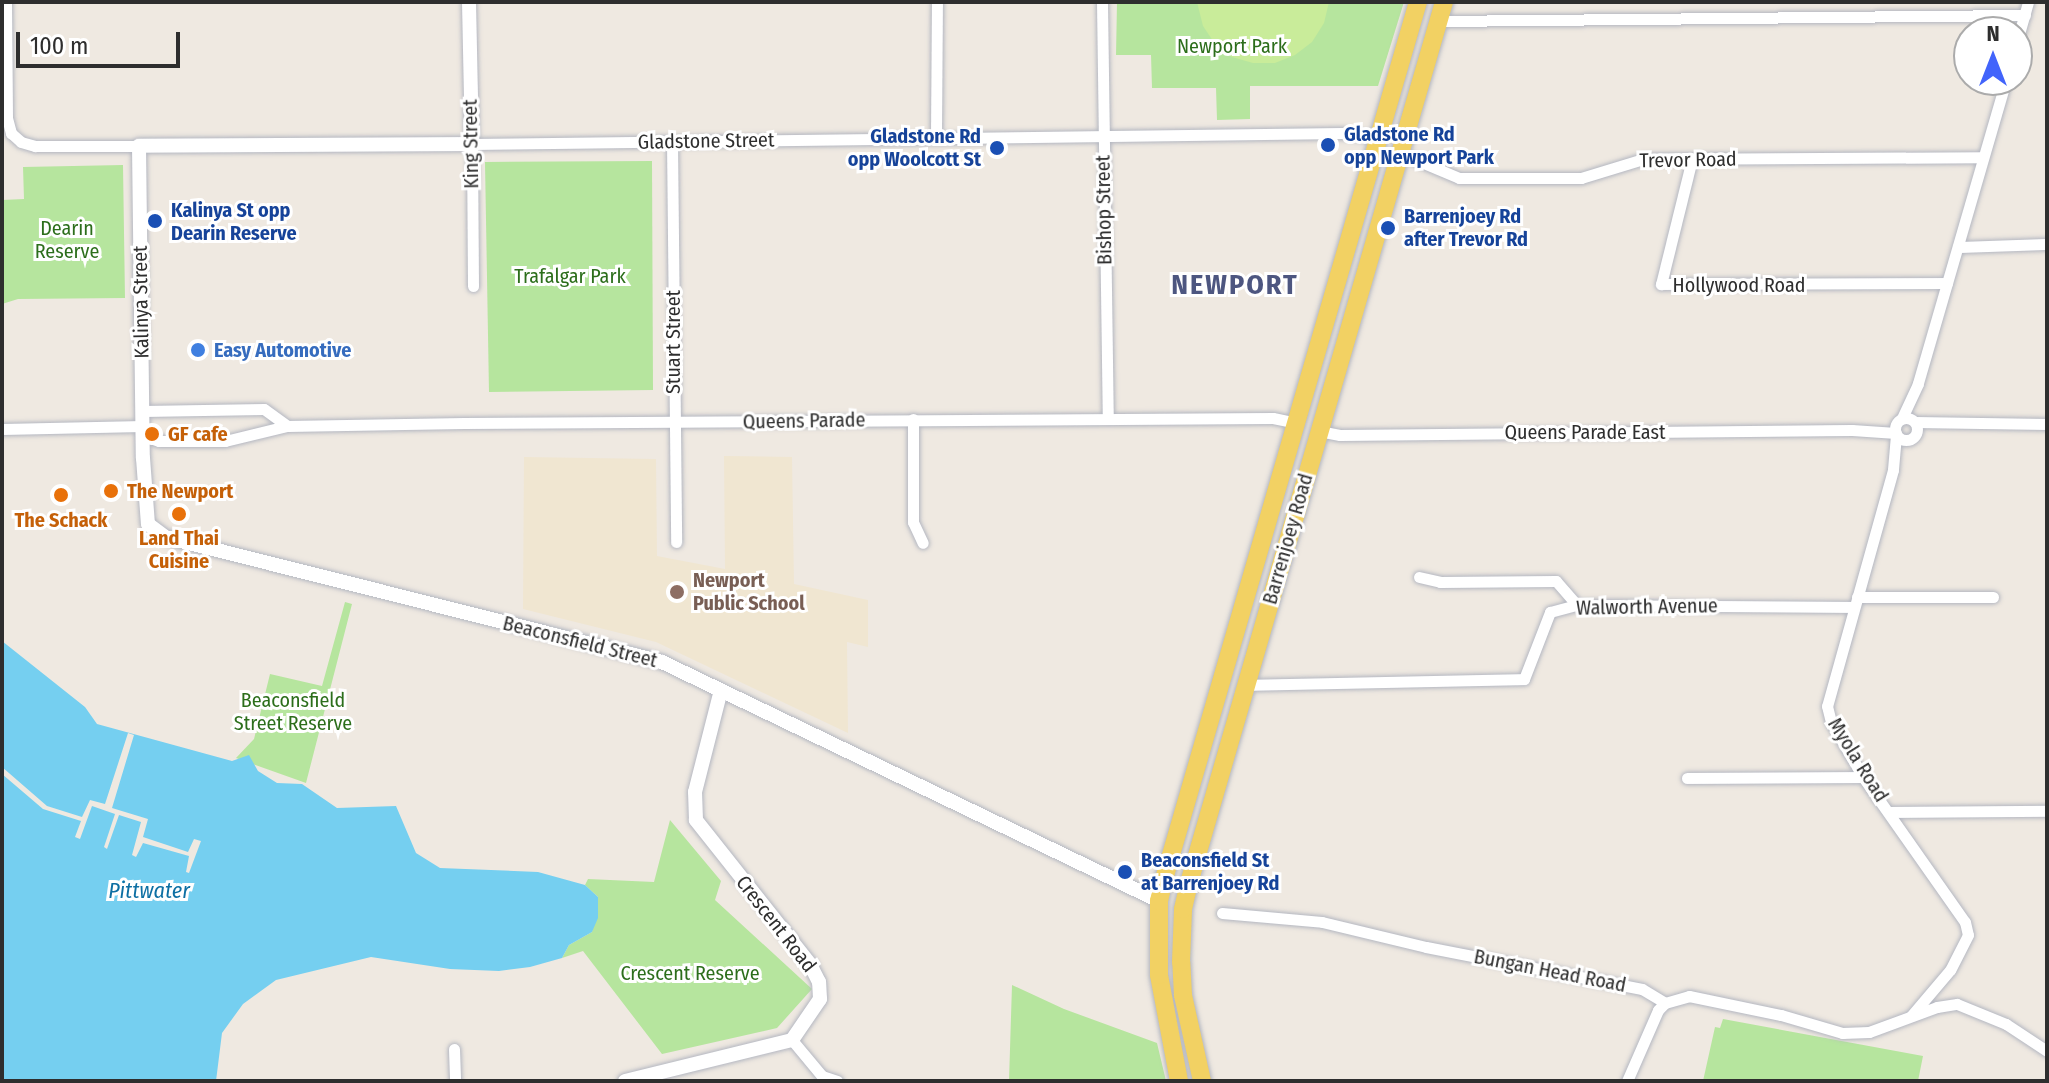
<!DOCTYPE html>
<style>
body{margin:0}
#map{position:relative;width:2049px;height:1083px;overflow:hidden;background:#efe9e1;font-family:"Fira Sans Condensed",sans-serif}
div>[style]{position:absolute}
.education>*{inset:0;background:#f0e6d1}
.green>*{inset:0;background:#b6e59e}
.pitch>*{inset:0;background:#c9ec9a}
.water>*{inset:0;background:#75cff0}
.pier>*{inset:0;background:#efe9e1}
.roads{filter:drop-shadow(0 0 2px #b4b7c1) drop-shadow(0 0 2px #b4b7c1)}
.minor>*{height:11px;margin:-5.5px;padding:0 5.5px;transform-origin:5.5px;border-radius:5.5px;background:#fff}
.minor>.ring{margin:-5.5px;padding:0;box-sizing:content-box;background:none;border:11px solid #fff;border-radius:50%}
.tertiary>*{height:14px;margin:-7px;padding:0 7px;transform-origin:7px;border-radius:7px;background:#fff}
.primary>*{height:18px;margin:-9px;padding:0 9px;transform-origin:9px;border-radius:9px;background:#f2d163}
.dots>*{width:22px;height:22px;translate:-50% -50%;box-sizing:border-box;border:4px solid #fff;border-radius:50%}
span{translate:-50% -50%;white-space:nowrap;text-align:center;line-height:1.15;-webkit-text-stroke:6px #fff;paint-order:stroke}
.park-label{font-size:20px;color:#2c6e1b}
.transit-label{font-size:20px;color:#164399;font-weight:700}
.left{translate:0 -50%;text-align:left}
.right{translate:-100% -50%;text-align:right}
.street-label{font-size:20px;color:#2e2e2e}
.shop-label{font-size:20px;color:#366cbe;font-weight:700}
.food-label{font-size:20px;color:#c56008;font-weight:700}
.education-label{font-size:20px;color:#785e54;font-weight:700}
.water-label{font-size:22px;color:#0d6fa3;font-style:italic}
.district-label{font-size:28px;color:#4d5680;font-weight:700;letter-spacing:2px}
.frame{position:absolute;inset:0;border:4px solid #2e2e2e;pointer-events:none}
.north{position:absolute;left:1953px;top:16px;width:80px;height:80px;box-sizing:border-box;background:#fff;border:2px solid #ababab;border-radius:50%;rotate:0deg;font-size:22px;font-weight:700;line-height:32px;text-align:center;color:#2e2e2e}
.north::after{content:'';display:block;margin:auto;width:28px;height:36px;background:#4264fb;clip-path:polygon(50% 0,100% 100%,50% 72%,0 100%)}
.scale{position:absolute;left:16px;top:32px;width:164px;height:36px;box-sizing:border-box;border:4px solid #2e2e2e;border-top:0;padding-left:10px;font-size:24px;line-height:28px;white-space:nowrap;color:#2e2e2e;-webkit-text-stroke:6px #fff;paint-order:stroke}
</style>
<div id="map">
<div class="education">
<div style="clip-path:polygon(724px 456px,792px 457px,794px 584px,868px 600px,868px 647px,847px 642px,848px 733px,656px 642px,523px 609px,524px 457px,656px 459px,657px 556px,725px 569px)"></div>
</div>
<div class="green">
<div style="clip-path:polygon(1117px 2px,1404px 2px,1378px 86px,1250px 86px,1250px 119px,1217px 120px,1216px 88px,1152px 88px,1151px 55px,1116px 55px)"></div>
<div style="clip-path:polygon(652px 161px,653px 390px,489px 392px,485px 162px)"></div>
<div style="clip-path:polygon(123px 165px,125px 298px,18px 299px,2px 304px,2px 200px,24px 199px,23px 167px)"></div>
<div style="clip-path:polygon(345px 602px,352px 604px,306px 783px,236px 758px,254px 739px,270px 674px,322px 686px)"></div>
<div style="clip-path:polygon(670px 820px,721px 881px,715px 900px,812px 989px,777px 1028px,662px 1054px,583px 951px,562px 958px,569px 945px,592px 932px,598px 897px,585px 885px,588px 879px,654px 882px)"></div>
<div style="clip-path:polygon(1012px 985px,1064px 1009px,1157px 1043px,1166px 1081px,1009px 1081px)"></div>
<div style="clip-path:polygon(1723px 1019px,1923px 1056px,1918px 1081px,1703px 1081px,1715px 1027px,1720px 1028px)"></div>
</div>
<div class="pitch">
<div style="clip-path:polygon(1197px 2px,1329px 2px,1324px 23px,1312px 42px,1295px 55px,1275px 63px,1253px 63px,1232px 57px,1215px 44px,1203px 26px)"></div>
</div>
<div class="water">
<div style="clip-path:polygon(2px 641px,85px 707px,97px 724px,232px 761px,249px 755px,258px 771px,277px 783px,302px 784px,337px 808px,396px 806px,416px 853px,440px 868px,538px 872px,585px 885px,598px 897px,598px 918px,592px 932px,569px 945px,562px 958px,530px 967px,499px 971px,450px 969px,371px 957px,276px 980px,243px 1004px,222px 1033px,216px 1081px,2px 1081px)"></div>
</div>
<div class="pier">
<div style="clip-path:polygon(128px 733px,134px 735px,112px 808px,148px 819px,143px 837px,188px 852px,194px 839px,201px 841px,189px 873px,186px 872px,189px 856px,143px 843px,136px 857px,132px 855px,141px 822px,119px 815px,107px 849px,104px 847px,115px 814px,92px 806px,80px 839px,75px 837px,81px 821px,43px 809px,2px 774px,2px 767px,47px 806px,82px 817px,90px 800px,105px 804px)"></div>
</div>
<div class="roads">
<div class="minor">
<div style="left:6px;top:2px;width:116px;rotate:89.5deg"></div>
<div style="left:7px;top:118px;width:16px;rotate:75deg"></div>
<div style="left:11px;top:133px;width:13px;rotate:42deg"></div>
<div style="left:21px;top:142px;width:15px;rotate:16deg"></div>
<div style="left:35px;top:146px;width:104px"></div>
<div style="left:1102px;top:2px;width:416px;rotate:89.2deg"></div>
<div style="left:1439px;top:21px;width:586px;rotate:-0.59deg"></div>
<div style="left:2017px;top:41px;width:41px;rotate:-74.2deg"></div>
<div style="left:936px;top:137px;width:135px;rotate:-89.6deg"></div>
<div style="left:672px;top:141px;width:401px;rotate:89.4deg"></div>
<div style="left:1402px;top:154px;width:62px;rotate:22.8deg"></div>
<div style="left:1459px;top:178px;width:122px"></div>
<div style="left:1581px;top:178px;width:65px;rotate:-17deg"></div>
<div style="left:1643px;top:159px;width:340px;rotate:-0.3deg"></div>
<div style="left:1692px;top:159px;width:129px;rotate:103.9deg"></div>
<div style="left:1661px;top:284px;width:286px;rotate:-0.2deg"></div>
<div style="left:1958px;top:247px;width:89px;rotate:-1.9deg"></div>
<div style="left:473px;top:286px;width:142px;rotate:-90.4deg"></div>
<div style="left:472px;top:144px;width:870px;rotate:-0.72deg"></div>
<div style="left:1342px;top:133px;width:34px;rotate:7deg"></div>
<div style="left:143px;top:411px;width:121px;rotate:-0.9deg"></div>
<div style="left:264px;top:409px;width:29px;rotate:36deg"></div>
<div class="ring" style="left:1895px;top:418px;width:11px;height:11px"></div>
<div style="left:1902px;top:418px;width:38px;rotate:-65deg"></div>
<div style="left:1918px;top:383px;width:316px;rotate:-73.8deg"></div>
<div style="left:913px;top:419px;width:103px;rotate:90deg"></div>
<div style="left:913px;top:522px;width:23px;rotate:65deg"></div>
<div style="left:1915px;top:422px;width:132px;rotate:0.9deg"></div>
<div style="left:2px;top:429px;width:141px;rotate:-1.2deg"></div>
<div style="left:1319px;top:431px;width:21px;rotate:11deg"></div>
<div style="left:1340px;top:435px;width:512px;rotate:-0.56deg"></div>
<div style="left:1852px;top:430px;width:44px;rotate:3.9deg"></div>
<div style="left:143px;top:435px;width:17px;rotate:21deg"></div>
<div style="left:159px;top:441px;width:66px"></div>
<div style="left:225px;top:441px;width:64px;rotate:-13.6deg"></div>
<div style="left:287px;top:426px;width:177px;rotate:-1deg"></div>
<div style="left:464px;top:423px;width:809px;rotate:-0.35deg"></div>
<div style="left:1273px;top:418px;width:24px;rotate:12deg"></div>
<div style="left:1896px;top:435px;width:35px;rotate:95deg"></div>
<div style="left:1893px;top:470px;width:245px;rotate:105.6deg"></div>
<div style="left:1827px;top:706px;width:16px;rotate:76deg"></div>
<div style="left:1831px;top:722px;width:64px;rotate:59.8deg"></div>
<div style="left:1863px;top:777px;width:177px;rotate:54.9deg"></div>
<div style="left:1965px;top:922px;width:13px;rotate:77deg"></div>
<div style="left:1968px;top:935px;width:39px;rotate:117deg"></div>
<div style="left:1950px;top:970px;width:60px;rotate:130.3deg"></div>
<div style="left:1419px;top:577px;width:22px;rotate:13deg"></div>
<div style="left:1440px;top:582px;width:116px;rotate:-0.5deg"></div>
<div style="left:1556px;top:581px;width:32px;rotate:49deg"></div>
<div style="left:1857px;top:597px;width:136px"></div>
<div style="left:1246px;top:685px;width:278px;rotate:-1.2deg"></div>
<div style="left:1524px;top:679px;width:72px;rotate:-68.8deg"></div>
<div style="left:1550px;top:612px;width:28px;rotate:-15deg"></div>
<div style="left:1577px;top:605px;width:277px;rotate:0.4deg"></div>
<div style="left:1687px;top:778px;width:176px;rotate:-0.3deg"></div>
<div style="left:1891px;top:812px;width:156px;rotate:-0.4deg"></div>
<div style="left:1222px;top:913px;width:100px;rotate:5.1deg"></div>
<div style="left:1322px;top:922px;width:107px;rotate:13.5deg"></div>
<div style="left:1426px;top:947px;width:220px;rotate:11deg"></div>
<div style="left:1642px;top:989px;width:27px;rotate:31deg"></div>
<div style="left:1665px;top:1003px;width:25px;rotate:-16deg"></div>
<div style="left:1689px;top:996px;width:94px;rotate:11.7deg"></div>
<div style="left:1781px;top:1015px;width:64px;rotate:16.4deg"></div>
<div style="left:1842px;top:1033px;width:27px;rotate:-2deg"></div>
<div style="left:1869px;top:1032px;width:72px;rotate:-20.2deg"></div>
<div style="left:1937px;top:1007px;width:20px;rotate:-9deg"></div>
<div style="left:1957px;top:1004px;width:53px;rotate:22.2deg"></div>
<div style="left:2006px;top:1024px;width:49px;rotate:33.4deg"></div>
<div style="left:792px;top:1040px;width:47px;rotate:50.2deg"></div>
<div style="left:822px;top:1076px;width:16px;rotate:18deg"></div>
<div style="left:454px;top:1049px;width:32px;rotate:88deg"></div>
<div style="left:1627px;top:1081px;width:77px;rotate:-66.4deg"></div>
<div style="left:1658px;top:1010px;width:10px;rotate:-45deg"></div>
</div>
<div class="tertiary">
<div style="left:469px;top:2px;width:142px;rotate:88.8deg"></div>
<div style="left:472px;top:144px;width:333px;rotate:179.7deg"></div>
<div style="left:139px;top:146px;width:312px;rotate:89.3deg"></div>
<div style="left:143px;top:458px;width:66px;rotate:85.7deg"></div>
<div style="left:148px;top:524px;width:21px;rotate:37deg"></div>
<div style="left:165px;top:537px;width:512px;rotate:14.12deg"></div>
<div style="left:662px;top:662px;width:551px;rotate:25.68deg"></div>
<div style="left:625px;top:1081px;width:172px;rotate:-13.8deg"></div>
<div style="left:792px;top:1040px;width:50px;rotate:-55.7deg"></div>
<div style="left:820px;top:999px;width:17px;rotate:-93deg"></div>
<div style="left:819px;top:982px;width:20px;rotate:-117deg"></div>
<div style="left:810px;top:964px;width:184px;rotate:-128.4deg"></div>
<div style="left:696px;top:820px;width:28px;rotate:-92deg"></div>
<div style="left:695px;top:792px;width:105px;rotate:-75.7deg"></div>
</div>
<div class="primary">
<div style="left:1179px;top:1081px;width:108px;rotate:-100.7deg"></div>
<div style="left:1159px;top:975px;width:74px;rotate:-90deg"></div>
<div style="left:1159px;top:901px;width:23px;rotate:-77deg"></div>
<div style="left:1164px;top:879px;width:913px;rotate:-73.85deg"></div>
<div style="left:1202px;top:1081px;width:88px;rotate:-102.5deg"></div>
<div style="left:1183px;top:995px;width:33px;rotate:-93deg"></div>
<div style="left:1181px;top:962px;width:53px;rotate:-87.8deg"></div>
<div style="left:1183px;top:909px;width:27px;rotate:-77deg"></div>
<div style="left:1189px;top:883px;width:917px;rotate:-73.86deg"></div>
</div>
</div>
<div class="dots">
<div style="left:1328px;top:145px;background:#1a4fb4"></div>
<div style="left:997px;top:148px;background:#1a4fb4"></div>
<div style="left:155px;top:221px;background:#1a4fb4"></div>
<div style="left:1388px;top:228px;background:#1a4fb4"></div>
<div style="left:198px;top:350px;background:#3f7fe0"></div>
<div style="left:152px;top:434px;background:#e8710a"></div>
<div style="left:111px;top:491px;background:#e8710a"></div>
<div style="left:61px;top:495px;background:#e8710a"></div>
<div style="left:179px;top:514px;background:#e8710a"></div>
<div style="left:677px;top:592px;background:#8d6e63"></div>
<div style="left:1125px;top:872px;background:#1a4fb4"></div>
</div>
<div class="park-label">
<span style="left:1232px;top:46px">Newport Park</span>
<span style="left:67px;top:240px">Dearin<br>Reserve</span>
<span style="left:570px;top:276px">Trafalgar Park</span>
<span style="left:293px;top:712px">Beaconsfield<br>Street Reserve</span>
<span style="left:690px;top:973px">Crescent Reserve</span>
</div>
<div class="transit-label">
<span class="left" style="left:1344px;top:146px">Gladstone Rd<br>opp Newport Park</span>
<span class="right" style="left:981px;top:148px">Gladstone Rd<br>opp Woolcott St</span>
<span class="left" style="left:171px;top:222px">Kalinya St opp<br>Dearin Reserve</span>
<span class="left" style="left:1404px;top:228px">Barrenjoey Rd<br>after Trevor Rd</span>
<span class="left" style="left:1141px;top:872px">Beaconsfield St<br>at Barrenjoey Rd</span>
</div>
<div class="street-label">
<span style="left:706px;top:141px;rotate:-1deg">Gladstone Street</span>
<span style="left:471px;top:144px;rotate:-91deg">King Street</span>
<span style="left:1688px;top:160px;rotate:-1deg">Trevor Road</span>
<span style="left:1104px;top:210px;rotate:-91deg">Bishop Street</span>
<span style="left:1739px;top:285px">Hollywood Road</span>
<span style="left:141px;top:302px;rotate:-91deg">Kalinya Street</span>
<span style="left:673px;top:342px;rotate:-90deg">Stuart Street</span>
<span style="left:804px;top:421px;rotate:-1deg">Queens Parade</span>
<span style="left:1585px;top:432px">Queens Parade East</span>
<span style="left:1288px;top:539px;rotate:-74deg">Barrenjoey Road</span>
<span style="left:1647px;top:607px;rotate:-1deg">Walworth Avenue</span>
<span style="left:580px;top:642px;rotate:14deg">Beaconsfield Street</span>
<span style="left:1858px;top:760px;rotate:58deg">Myola Road</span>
<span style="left:776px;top:924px;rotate:52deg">Crescent Road</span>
<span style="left:1550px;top:971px;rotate:11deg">Bungan Head Road</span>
</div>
<div class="shop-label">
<span class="left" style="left:214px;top:350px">Easy Automotive</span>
</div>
<div class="food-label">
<span class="left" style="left:168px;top:434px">GF cafe</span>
<span class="left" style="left:127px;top:491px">The Newport</span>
<span style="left:61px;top:520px">The Schack</span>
<span style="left:179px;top:550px">Land Thai<br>Cuisine</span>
</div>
<div class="education-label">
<span class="left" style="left:693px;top:592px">Newport<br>Public School</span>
</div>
<div class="water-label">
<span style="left:149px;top:891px">Pittwater</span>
</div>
<div class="district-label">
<span style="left:1235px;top:285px">NEWPORT</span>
</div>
<div class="frame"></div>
<div class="north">N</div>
<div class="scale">100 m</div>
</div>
